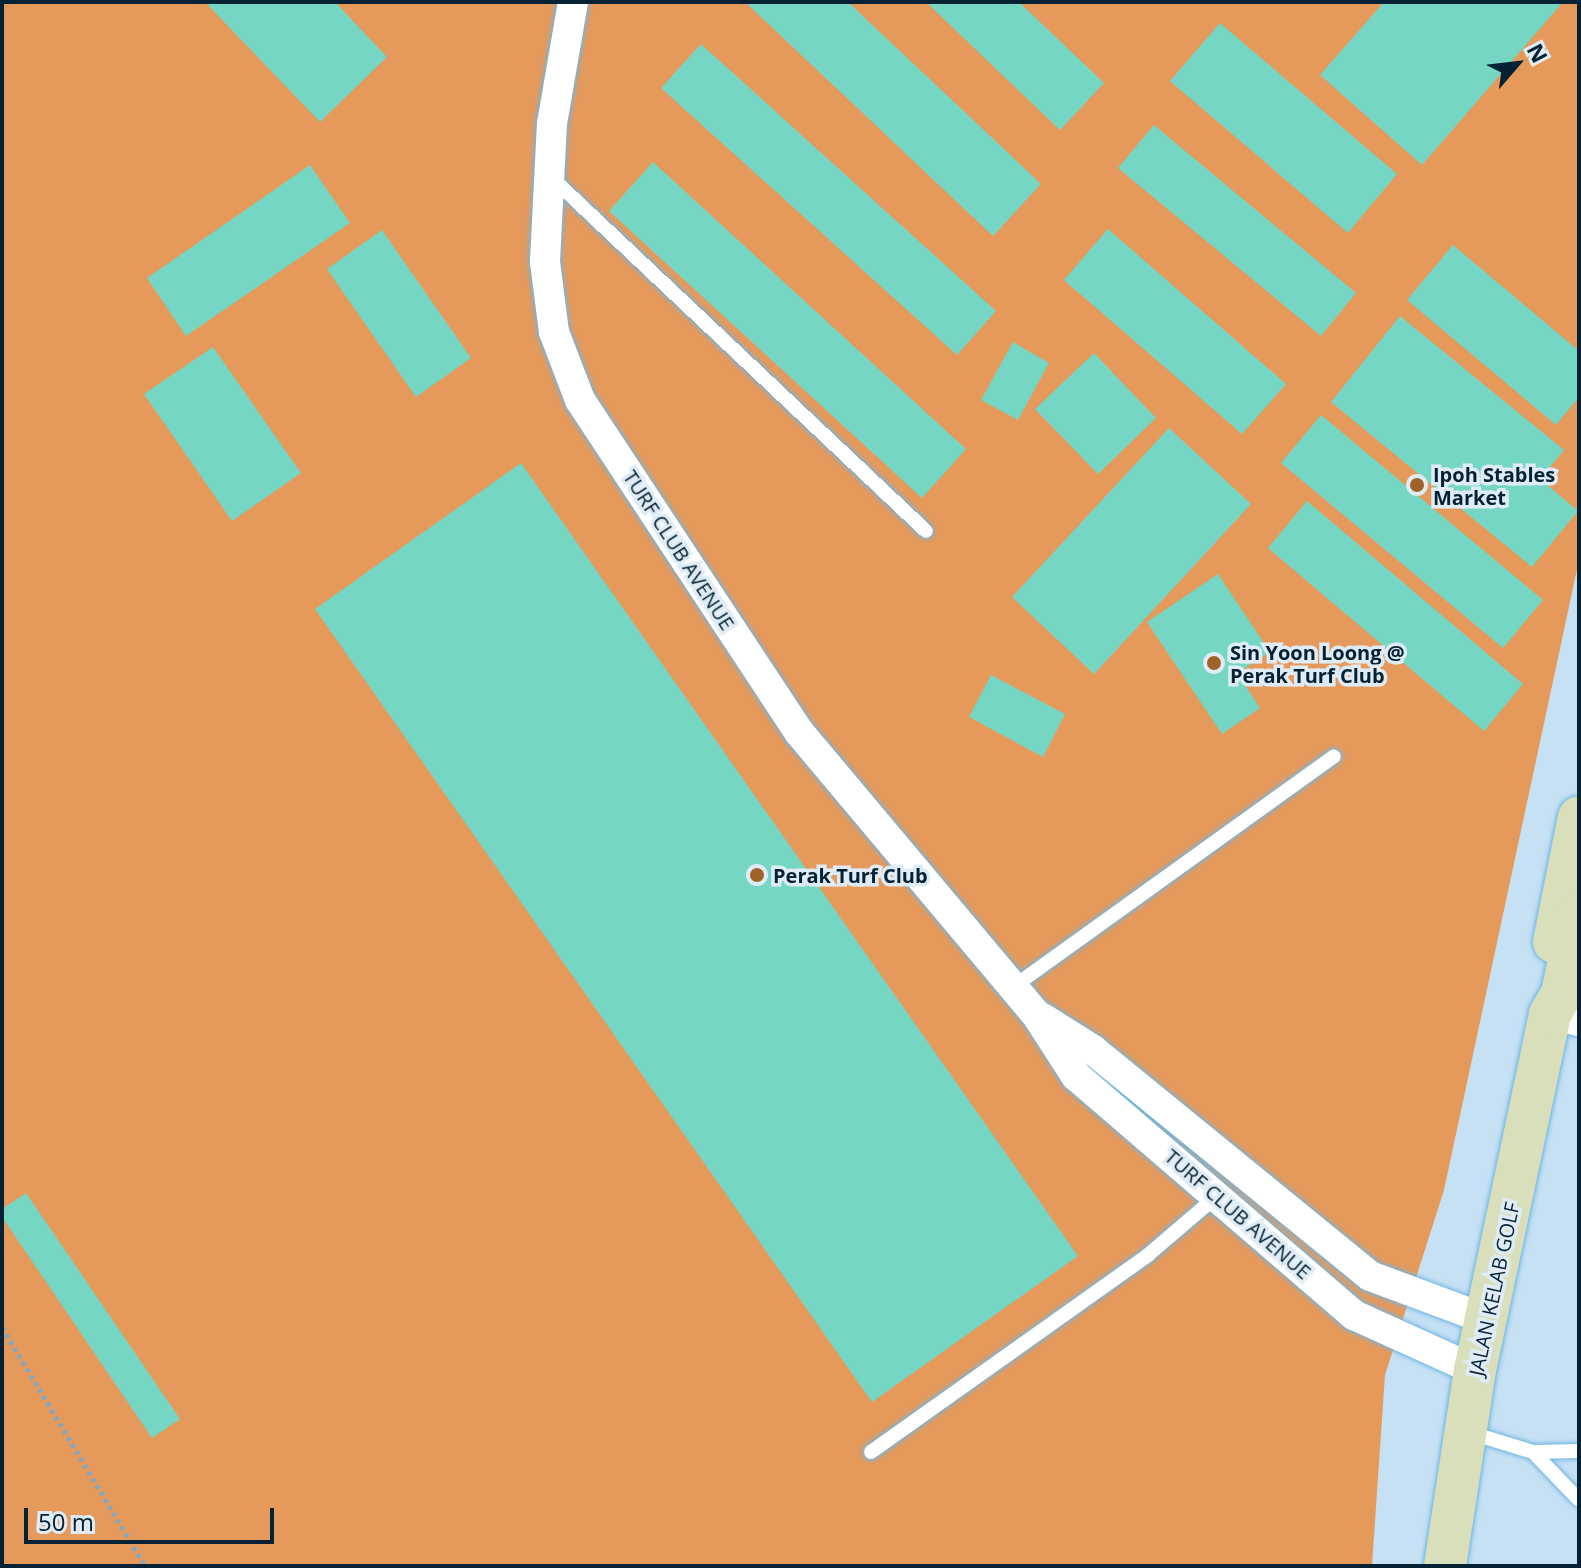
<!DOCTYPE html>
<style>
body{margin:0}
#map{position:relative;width:1581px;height:1568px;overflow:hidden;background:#c6e1f4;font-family:"Open Sans",sans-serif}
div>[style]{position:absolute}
.green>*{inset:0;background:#e59a5c}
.building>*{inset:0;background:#75d6c3}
.path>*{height:5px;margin-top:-2.5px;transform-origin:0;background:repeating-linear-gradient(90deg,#89a5b8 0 4px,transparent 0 8px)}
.roads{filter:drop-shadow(0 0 2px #70b5e3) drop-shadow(0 0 2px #70b5e3)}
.lane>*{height:14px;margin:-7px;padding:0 7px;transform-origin:7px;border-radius:7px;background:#fff}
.street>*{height:30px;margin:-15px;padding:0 15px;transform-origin:15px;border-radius:15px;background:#fff}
.secondary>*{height:42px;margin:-21px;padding:0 21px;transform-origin:21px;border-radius:21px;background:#d9dfba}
.dots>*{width:22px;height:22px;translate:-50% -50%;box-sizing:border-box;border:4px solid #dfecf6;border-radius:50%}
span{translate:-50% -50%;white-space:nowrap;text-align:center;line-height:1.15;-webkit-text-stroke:7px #dfecf6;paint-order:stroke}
.poi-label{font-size:20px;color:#042233;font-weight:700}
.left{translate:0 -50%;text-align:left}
.street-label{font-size:20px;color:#042233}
.frame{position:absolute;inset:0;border:4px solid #042233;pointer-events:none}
.north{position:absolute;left:1477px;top:24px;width:80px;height:80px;-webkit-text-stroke:6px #dfecf6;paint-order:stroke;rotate:62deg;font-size:22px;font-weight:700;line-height:32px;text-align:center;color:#042233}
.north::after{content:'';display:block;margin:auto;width:28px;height:36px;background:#042233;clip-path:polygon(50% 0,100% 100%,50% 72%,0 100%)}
.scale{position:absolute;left:24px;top:1508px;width:250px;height:36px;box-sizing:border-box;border:4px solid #042233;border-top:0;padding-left:10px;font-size:24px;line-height:28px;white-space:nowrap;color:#042233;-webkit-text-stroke:6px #dfecf6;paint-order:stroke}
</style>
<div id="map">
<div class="green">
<div style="clip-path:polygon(2px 2px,1579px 2px,1579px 560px,1444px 1190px,1385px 1375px,1372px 1566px,2px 1566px)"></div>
</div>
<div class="building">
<div style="clip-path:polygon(205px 2px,335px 2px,387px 57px,320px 122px)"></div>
<div style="clip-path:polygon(745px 2px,848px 2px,1041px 184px,993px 236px)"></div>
<div style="clip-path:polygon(926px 2px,1019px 2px,1104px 83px,1060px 130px)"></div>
<div style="clip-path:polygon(1384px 2px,1563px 2px,1422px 165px,1320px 75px)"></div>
<div style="clip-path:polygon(1220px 23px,1397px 174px,1348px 233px,1170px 81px)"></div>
<div style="clip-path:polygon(701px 44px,996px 311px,957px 355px,661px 88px)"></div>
<div style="clip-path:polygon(1154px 125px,1356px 293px,1321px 336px,1118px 168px)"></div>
<div style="clip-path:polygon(653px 162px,966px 449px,922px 498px,609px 211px)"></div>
<div style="clip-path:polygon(310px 165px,350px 223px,186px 336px,147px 278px)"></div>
<div style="clip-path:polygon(1108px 229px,1286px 384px,1242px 434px,1064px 280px)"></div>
<div style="clip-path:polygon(382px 230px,471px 358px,416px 397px,327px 269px)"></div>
<div style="clip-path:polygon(1453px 245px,1579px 351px,1579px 397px,1556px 425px,1407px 300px)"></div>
<div style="clip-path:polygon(1400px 316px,1564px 450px,1540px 479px,1578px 511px,1532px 567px,1331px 402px)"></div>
<div style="clip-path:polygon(1013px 342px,1049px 363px,1018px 420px,981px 400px)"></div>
<div style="clip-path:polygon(213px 347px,301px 473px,232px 521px,144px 394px)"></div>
<div style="clip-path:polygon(1094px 353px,1156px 418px,1098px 474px,1035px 409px)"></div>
<div style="clip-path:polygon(1321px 415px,1543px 600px,1503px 648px,1281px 463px)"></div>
<div style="clip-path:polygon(1169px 428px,1251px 504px,1094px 674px,1012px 597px)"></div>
<div style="clip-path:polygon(521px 463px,1078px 1256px,872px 1402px,315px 609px)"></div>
<div style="clip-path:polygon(1307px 501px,1523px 684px,1484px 731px,1268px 548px)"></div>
<div style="clip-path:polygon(1218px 574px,1270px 652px,1237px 673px,1260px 708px,1222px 734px,1147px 622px)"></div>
<div style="clip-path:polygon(991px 675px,1065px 714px,1043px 757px,969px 717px)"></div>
<div style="clip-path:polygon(26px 1193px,180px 1419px,152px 1438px,2px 1217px,2px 1209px)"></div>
</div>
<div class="path">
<div style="left:2px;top:1327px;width:279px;rotate:59.1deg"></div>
</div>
<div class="roads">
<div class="lane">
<div style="left:552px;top:178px;width:514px;rotate:43.35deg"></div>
<div style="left:1013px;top:987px;width:395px;rotate:-35.7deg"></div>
<div style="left:1468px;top:1432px;width:68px;rotate:17.1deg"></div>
<div style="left:1533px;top:1452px;width:46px;rotate:-1.2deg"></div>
<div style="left:871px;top:1452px;width:340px;rotate:-35.4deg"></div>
<div style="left:1148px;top:1255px;width:92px;rotate:-40.6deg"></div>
<div style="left:1533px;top:1452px;width:66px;rotate:46.2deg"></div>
</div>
<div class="street">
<div style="left:573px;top:2px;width:123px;rotate:99.8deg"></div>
<div style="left:552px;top:123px;width:139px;rotate:92.9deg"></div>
<div style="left:545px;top:262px;width:71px;rotate:82.7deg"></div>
<div style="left:554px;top:332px;width:73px;rotate:69.1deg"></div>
<div style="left:580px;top:400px;width:398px;rotate:56.6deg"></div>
<div style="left:799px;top:732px;width:368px;rotate:50deg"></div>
<div style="left:1036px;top:1014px;width:74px;rotate:57.2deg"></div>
<div style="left:1076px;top:1076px;width:367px;rotate:40.7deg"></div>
<div style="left:1354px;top:1315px;width:133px;rotate:24.4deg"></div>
<div style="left:1550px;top:1014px;width:30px;rotate:14deg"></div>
<div style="left:1044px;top:1019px;width:58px;rotate:32.3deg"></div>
<div style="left:1093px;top:1050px;width:357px;rotate:39.2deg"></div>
<div style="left:1370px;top:1276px;width:126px;rotate:20.4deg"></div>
</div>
<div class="secondary">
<div style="left:1554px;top:942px;width:127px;rotate:-78.7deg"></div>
<div style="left:1445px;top:1566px;width:198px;rotate:-81.3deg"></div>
<div style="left:1475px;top:1370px;width:364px;rotate:-78.1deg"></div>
<div style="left:1550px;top:1014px;width:24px;rotate:-60deg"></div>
<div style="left:1562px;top:993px;width:82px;rotate:-78deg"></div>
</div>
</div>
<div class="dots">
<div style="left:1417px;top:485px;background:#a16229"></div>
<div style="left:1214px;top:663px;background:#a16229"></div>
<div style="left:757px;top:875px;background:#a16229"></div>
</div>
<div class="poi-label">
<span class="left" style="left:1433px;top:486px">Ipoh Stables<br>Market</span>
<span class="left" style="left:1230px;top:664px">Sin Yoon Loong @<br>Perak Turf Club</span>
<span class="left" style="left:773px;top:875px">Perak Turf Club</span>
</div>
<div class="street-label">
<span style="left:679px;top:550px;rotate:57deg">TURF CLUB AVENUE</span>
<span style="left:1238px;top:1214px;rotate:41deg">TURF CLUB AVENUE</span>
<span style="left:1494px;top:1289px;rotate:-78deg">JALAN KELAB GOLF</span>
</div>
<div class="frame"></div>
<div class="north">N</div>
<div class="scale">50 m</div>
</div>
